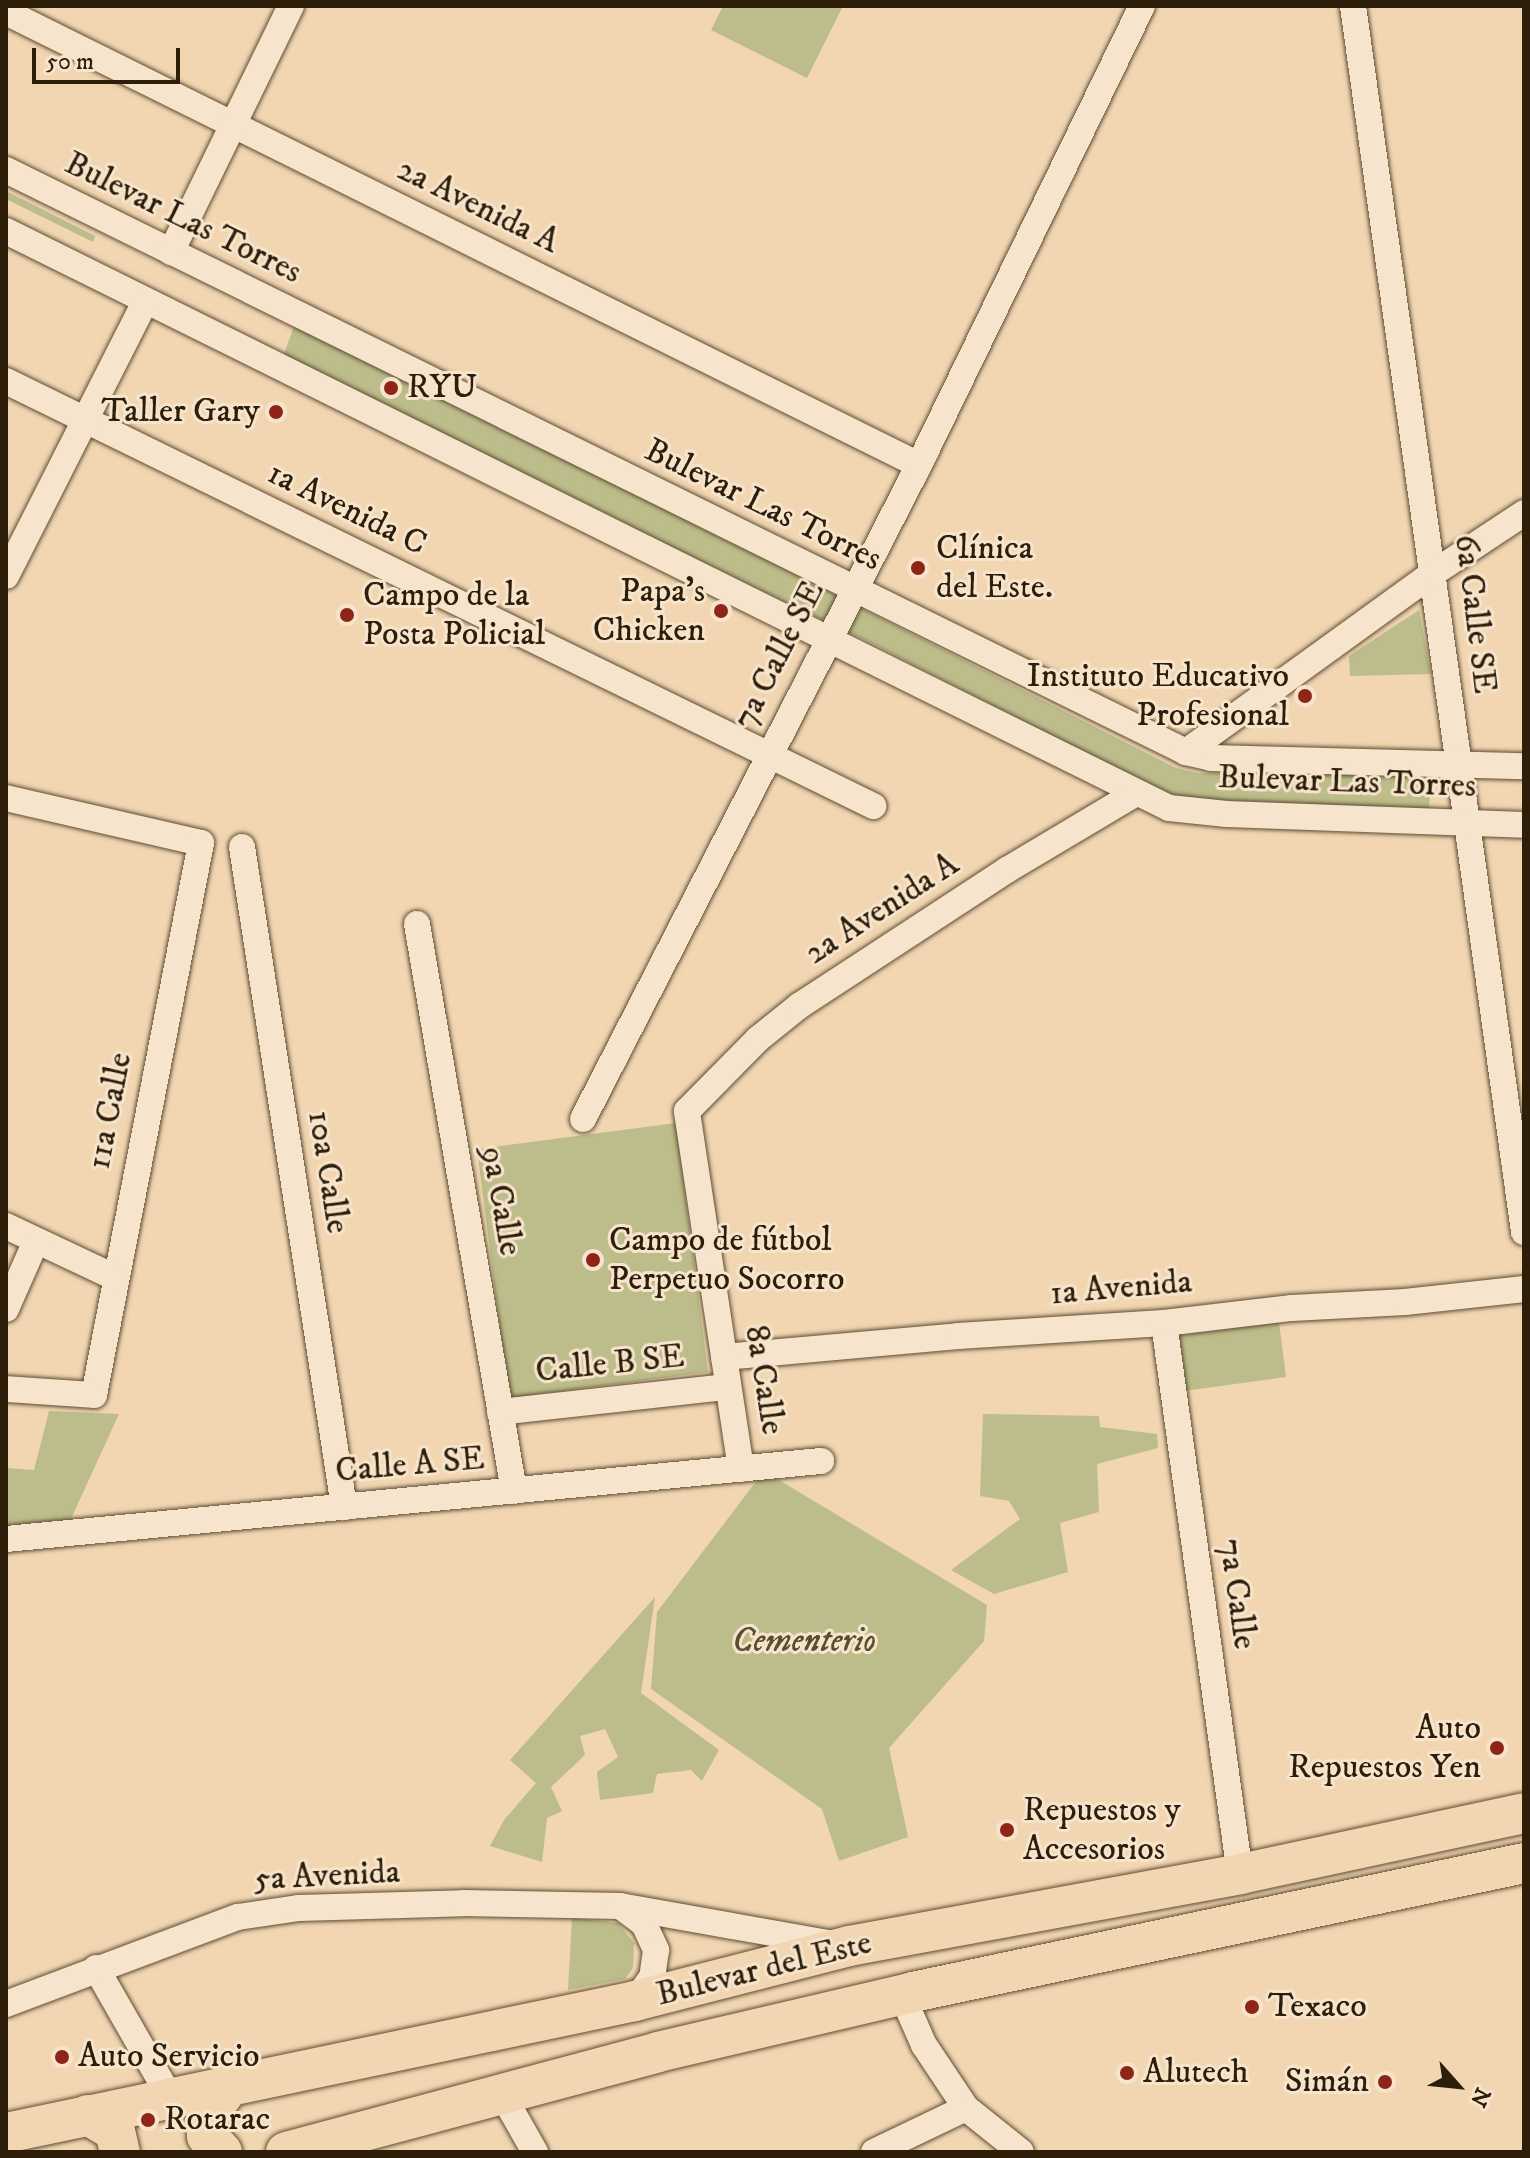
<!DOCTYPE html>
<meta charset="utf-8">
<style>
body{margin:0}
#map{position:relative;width:1530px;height:2158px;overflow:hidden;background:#f1d6b1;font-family:"IM FELL DW Pica",serif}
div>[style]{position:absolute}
.green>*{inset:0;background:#bcbd8a}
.roads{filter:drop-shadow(0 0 2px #5e4c34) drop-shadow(0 0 2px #5e4c34)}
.minor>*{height:26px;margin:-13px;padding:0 13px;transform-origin:13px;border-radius:13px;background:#f6e4cc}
.highway>*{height:40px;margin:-20px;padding:0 20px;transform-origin:20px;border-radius:20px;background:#f1d6b1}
.dots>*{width:22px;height:22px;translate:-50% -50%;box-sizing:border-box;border:4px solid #f6e4cc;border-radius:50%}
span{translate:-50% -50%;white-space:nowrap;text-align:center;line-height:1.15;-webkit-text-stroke:6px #f6e4cc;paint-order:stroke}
.street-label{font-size:34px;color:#2d1e0a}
.poi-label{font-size:34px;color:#2d1e0a}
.left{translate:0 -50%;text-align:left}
.right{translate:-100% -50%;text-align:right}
.park-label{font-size:34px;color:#584e30;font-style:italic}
.frame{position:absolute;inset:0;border:8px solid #2d1e0a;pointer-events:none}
.north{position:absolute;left:1418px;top:2046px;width:80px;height:80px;-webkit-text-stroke:6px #f6e4cc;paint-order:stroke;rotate:117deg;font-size:22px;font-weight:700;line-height:32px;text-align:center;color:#2d1e0a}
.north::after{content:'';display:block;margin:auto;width:28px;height:36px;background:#2d1e0a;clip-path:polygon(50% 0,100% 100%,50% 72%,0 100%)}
.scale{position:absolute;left:32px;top:48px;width:148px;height:36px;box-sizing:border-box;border:4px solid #2d1e0a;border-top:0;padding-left:10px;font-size:24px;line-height:28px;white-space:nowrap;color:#2d1e0a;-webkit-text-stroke:6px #f6e4cc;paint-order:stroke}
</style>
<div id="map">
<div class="green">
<div style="clip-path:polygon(723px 6px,843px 6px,807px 78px,711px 30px)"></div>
<div style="clip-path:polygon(6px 191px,95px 236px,93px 242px,6px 199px)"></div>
<div style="clip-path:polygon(296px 321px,1176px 768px,1197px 773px,1430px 776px,1429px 818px,1176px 799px,875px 645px,282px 359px)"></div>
<div style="clip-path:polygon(1419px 610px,1431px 674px,1350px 676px,1349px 656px)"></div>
<div style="clip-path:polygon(676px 1123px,708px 1372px,509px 1398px,477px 1149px)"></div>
<div style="clip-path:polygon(1279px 1322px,1286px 1377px,1184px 1391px,1177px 1336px)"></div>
<div style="clip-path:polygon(49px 1411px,119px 1414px,70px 1521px,6px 1527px,6px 1468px,34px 1470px)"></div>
<div style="clip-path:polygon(983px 1414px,1099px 1416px,1100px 1427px,1157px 1434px,1158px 1448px,1097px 1464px,1099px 1512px,1060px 1523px,1068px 1572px,994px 1594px,951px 1570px,1020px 1519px,1009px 1501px,980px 1496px)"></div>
<div style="clip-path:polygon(764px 1471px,987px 1605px,984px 1641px,889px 1748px,908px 1837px,839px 1861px,822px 1809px,651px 1689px,657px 1612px)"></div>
<div style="clip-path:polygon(655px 1597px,641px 1693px,719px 1750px,702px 1781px,691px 1770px,657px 1774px,653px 1793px,600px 1800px,597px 1772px,618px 1757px,605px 1729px,580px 1736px,585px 1755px,551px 1787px,562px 1811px,547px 1818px,542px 1862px,490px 1846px,504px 1820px,536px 1783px,510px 1760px)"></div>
<div style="clip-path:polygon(572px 1918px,618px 1923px,634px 1943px,633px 1968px,625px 1979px,568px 1990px)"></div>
</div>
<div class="roads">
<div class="minor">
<div style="left:1353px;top:6px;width:1238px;rotate:82.06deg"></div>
<div style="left:6px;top:12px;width:1019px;rotate:26.39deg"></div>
<div style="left:6px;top:170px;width:1316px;rotate:26.25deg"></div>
<div style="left:1186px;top:752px;width:26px;rotate:13deg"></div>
<div style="left:1211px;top:758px;width:313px;rotate:1.5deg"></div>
<div style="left:6px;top:231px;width:1298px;rotate:26.39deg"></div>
<div style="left:1169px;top:808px;width:58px;rotate:5.9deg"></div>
<div style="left:1227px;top:814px;width:297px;rotate:2.1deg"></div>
<div style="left:171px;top:252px;width:274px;rotate:-64deg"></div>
<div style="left:6px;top:381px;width:966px;rotate:26.11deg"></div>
<div style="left:6px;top:576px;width:307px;rotate:-63.1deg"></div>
<div style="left:1186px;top:752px;width:307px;rotate:-35.9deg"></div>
<div style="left:1435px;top:572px;width:107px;rotate:-33.5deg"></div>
<div style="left:6px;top:798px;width:200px;rotate:13deg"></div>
<div style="left:201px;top:843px;width:562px;rotate:100.97deg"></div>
<div style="left:94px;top:1395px;width:88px;rotate:-176.1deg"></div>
<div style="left:242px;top:847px;width:668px;rotate:81.21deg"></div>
<div style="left:417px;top:924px;width:575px;rotate:80.29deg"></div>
<div style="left:583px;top:1119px;width:735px;rotate:-62.81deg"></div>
<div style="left:919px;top:465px;width:510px;rotate:-64.09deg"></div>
<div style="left:6px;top:1226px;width:119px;rotate:25.3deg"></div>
<div style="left:6px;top:1309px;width:74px;rotate:-66.2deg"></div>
<div style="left:1164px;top:1323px;width:556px;rotate:82.15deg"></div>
<div style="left:724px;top:1357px;width:235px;rotate:-5.1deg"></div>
<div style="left:958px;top:1336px;width:206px;rotate:-3.6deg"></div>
<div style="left:1164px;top:1323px;width:129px;rotate:-6.7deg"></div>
<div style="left:1292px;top:1308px;width:113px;rotate:-3deg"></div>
<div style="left:1405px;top:1302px;width:120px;rotate:-6.2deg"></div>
<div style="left:500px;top:1412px;width:229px;rotate:-6.3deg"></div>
<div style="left:741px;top:1469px;width:362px;rotate:-98.6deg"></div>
<div style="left:687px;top:1111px;width:101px;rotate:-45.4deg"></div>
<div style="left:758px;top:1039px;width:53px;rotate:-38.8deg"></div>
<div style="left:799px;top:1006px;width:249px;rotate:-33.2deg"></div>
<div style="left:1007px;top:870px;width:150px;rotate:-30.8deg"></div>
<div style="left:6px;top:1539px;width:819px;rotate:-5.47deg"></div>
<div style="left:623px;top:1908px;width:26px;rotate:37deg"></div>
<div style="left:644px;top:1924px;width:29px;rotate:65deg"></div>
<div style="left:656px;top:1950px;width:27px;rotate:98deg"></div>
<div style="left:652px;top:1977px;width:29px;rotate:125deg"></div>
<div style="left:96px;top:1968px;width:149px;rotate:60.2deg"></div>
<div style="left:902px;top:1995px;width:55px;rotate:66.3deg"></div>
<div style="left:924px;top:2045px;width:76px;rotate:56.3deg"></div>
<div style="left:966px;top:2108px;width:70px;rotate:38.7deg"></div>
<div style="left:6px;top:2004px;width:248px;rotate:-20.6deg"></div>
<div style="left:238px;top:1917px;width:62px;rotate:-8.4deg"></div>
<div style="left:299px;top:1908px;width:164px;rotate:-1.7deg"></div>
<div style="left:463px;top:1903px;width:157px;rotate:1.1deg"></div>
<div style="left:620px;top:1906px;width:217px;rotate:10.1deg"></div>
<div style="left:502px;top:2094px;width:67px;rotate:60.4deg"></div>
<div style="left:874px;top:2152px;width:102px;rotate:-25.6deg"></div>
</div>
<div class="highway">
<div style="left:88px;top:2115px;width:31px;rotate:31deg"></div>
<div style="left:115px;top:2131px;width:22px;rotate:77deg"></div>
<div style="left:6px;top:2133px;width:643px;rotate:-11.85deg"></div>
<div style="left:635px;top:2001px;width:221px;rotate:-14.4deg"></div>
<div style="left:849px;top:1946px;width:398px;rotate:-10.4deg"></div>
<div style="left:1240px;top:1874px;width:290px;rotate:-12.1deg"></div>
<div style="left:222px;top:2152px;width:22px;rotate:-133deg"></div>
<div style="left:207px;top:2136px;width:18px;rotate:-93deg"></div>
<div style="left:206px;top:2118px;width:41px;rotate:-54deg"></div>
<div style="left:286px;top:2152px;width:385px;rotate:-15deg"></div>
<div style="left:658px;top:2052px;width:262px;rotate:-13.2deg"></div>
<div style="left:913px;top:1992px;width:624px;rotate:-11.92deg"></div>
</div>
</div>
<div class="dots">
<div style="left:391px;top:388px;background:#8f2418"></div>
<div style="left:276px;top:412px;background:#8f2418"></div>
<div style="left:918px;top:568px;background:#8f2418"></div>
<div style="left:721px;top:611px;background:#8f2418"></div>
<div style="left:347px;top:615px;background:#8f2418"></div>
<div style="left:1305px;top:696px;background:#8f2418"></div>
<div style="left:593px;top:1260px;background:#8f2418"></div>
<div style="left:1497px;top:1748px;background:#8f2418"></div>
<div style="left:1007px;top:1830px;background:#8f2418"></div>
<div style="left:1252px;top:2007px;background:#8f2418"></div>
<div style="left:62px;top:2057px;background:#8f2418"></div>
<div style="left:1127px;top:2073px;background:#8f2418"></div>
<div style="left:1385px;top:2082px;background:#8f2418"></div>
<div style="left:148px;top:2120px;background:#8f2418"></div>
</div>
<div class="street-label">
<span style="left:478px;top:206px;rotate:26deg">2a Avenida A</span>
<span style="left:183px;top:218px;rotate:26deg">Bulevar Las Torres</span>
<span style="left:763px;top:505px;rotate:26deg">Bulevar Las Torres</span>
<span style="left:347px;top:509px;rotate:26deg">1a Avenida C</span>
<span style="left:1475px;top:614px;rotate:83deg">6a Calle SE</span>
<span style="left:779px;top:655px;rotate:-63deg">7a Calle SE</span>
<span style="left:1347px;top:782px;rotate:2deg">Bulevar Las Torres</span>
<span style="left:882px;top:909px;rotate:-33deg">2a Avenida A</span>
<span style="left:110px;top:1111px;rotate:-79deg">11a Calle</span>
<span style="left:328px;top:1172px;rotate:81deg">10a Calle</span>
<span style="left:501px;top:1201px;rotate:80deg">9a Calle</span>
<span style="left:1121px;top:1288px;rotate:-5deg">1a Avenida</span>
<span style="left:610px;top:1364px;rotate:-6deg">Calle B SE</span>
<span style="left:764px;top:1380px;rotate:81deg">8a Calle</span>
<span style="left:410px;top:1465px;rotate:-5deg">Calle A SE</span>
<span style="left:1237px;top:1594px;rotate:82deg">7a Calle</span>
<span style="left:327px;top:1876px;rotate:-3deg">5a Avenida</span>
<span style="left:764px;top:1969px;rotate:-14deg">Bulevar del Este</span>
</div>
<div class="poi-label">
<span class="left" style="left:407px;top:388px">RYU</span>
<span class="right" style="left:260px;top:412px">Taller Gary</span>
<span class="left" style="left:936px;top:568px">Clínica<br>del Este.</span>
<span class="right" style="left:705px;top:611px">Papa's<br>Chicken</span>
<span class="left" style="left:363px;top:615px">Campo de la<br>Posta Policial</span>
<span class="right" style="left:1289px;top:696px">Instituto Educativo<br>Profesional</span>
<span class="left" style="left:609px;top:1260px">Campo de fútbol<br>Perpetuo Socorro</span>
<span class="right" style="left:1481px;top:1748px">Auto<br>Repuestos Yen</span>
<span class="left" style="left:1023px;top:1830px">Repuestos y<br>Accesorios</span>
<span class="left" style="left:1268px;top:2007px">Texaco</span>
<span class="left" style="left:78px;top:2057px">Auto Servicio</span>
<span class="left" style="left:1143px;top:2073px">Alutech</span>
<span class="right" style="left:1369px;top:2082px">Simán</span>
<span class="left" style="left:164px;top:2120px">Rotarac</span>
</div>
<div class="park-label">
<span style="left:804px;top:1642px">Cementerio</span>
</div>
<div class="frame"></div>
<div class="north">N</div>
<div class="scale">50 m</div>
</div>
